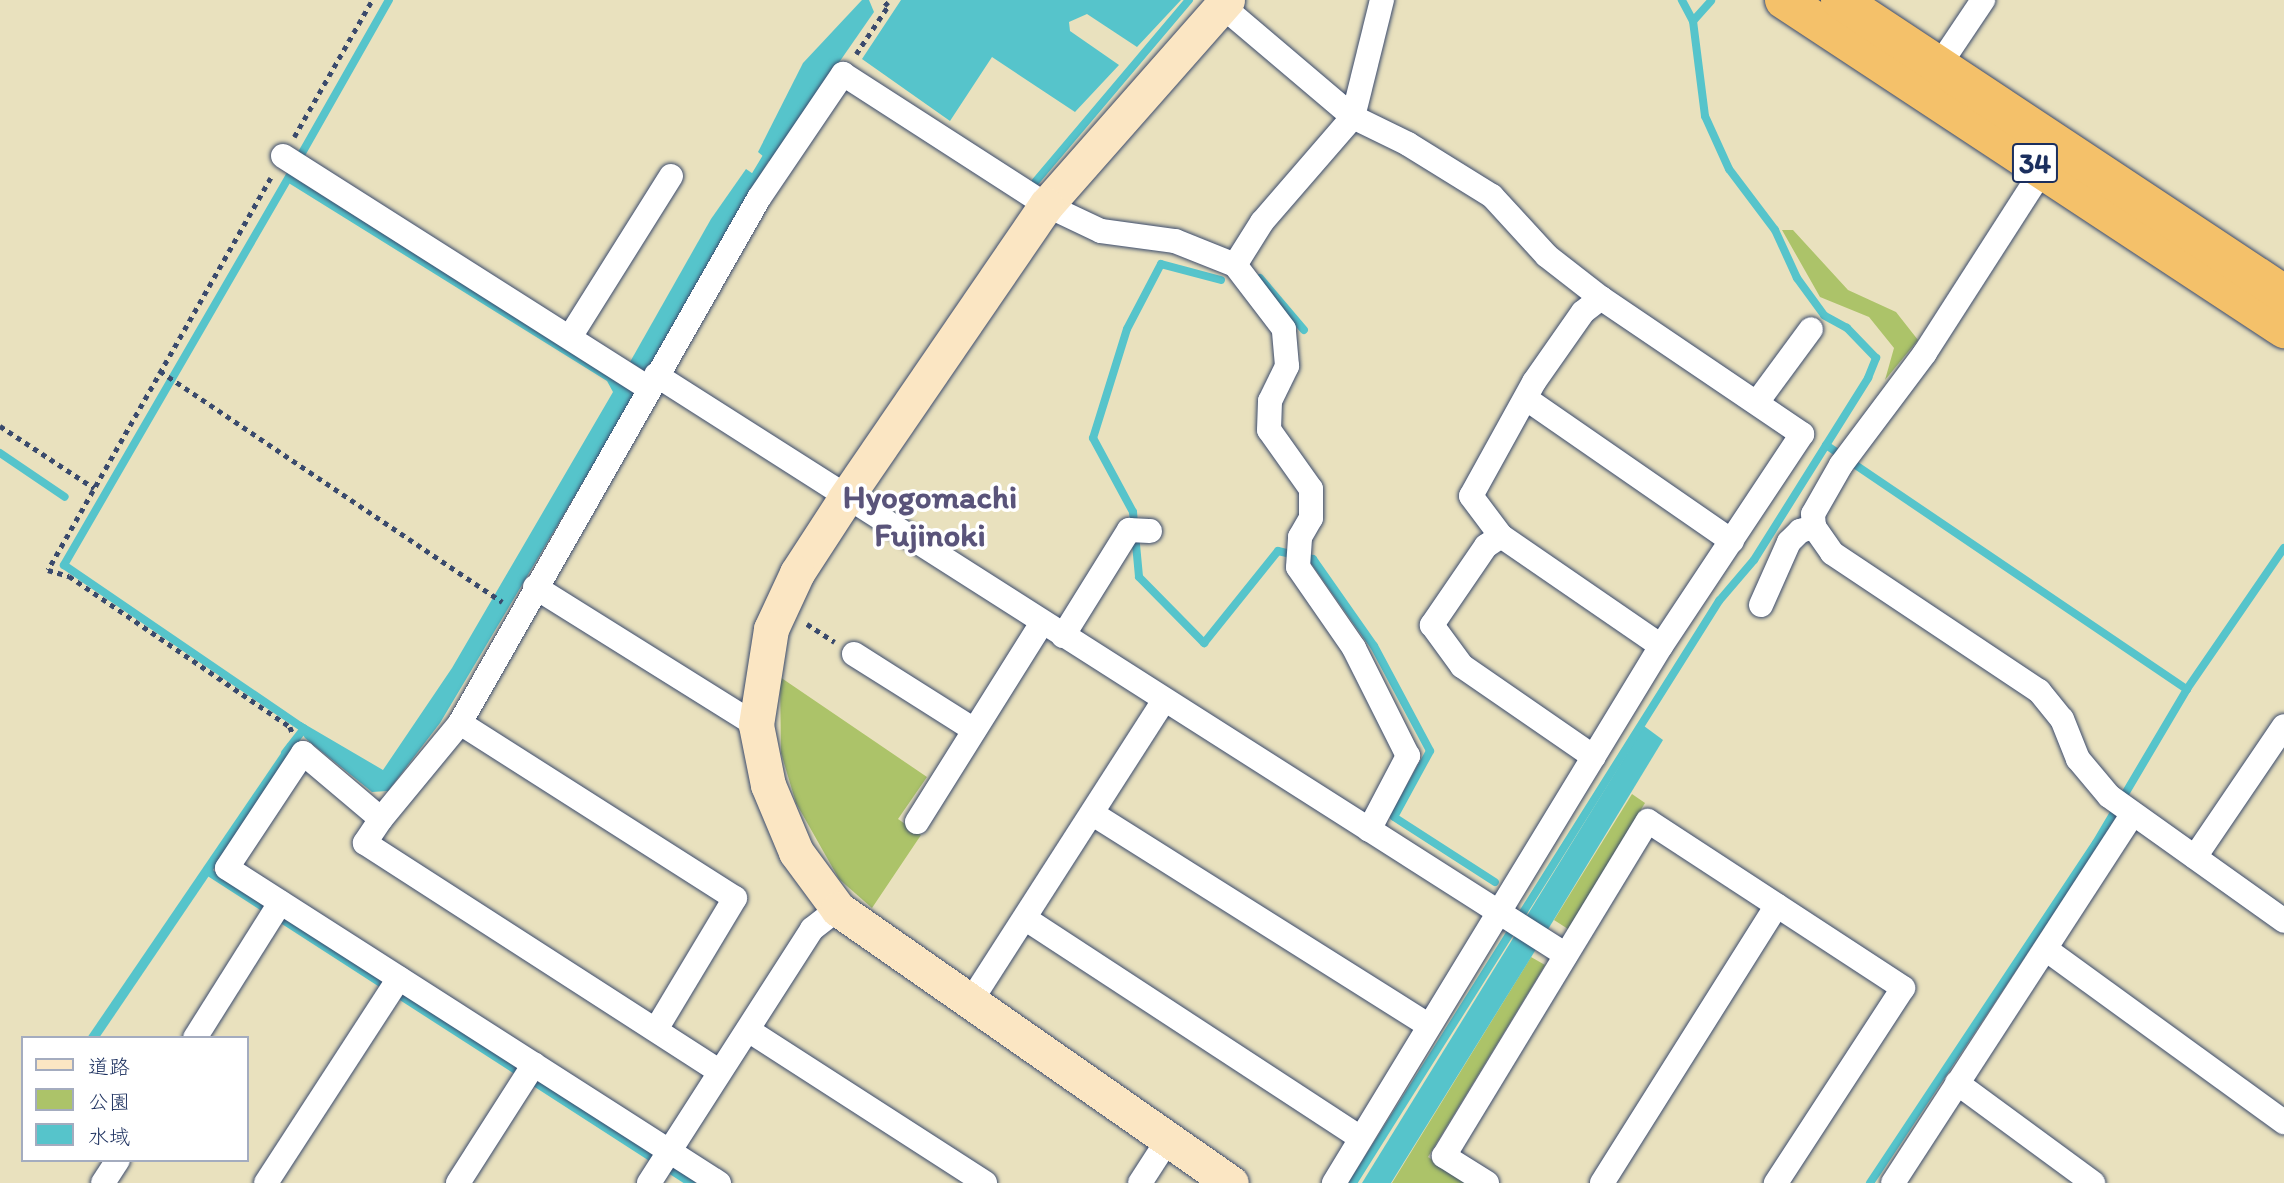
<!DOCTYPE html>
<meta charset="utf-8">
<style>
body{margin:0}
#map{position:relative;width:2284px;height:1183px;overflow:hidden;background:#e9e1be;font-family:Itim,"Klee One",sans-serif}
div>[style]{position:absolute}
.green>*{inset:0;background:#acc369}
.water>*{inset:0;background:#56c4cb}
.stream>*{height:8px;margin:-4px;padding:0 4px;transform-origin:4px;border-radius:4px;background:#56c4cb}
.path>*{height:4.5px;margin-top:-2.25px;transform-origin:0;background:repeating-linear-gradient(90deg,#3a4a6c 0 5px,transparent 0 10px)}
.roads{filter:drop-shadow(0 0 2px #3a4a6c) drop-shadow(0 0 2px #3a4a6c)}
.street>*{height:24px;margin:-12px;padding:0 12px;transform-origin:12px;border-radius:12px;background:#fff}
.secondary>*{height:35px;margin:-17.5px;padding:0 17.5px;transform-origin:17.5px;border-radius:17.5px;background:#fbe6c3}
.highway>*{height:38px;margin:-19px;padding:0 19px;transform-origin:19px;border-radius:19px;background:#f4c16a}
span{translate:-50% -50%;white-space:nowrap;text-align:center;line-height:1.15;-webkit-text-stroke:7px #fff;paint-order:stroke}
.shield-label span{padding:2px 5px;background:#fff;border:2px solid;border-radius:5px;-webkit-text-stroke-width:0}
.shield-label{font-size:28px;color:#1b2f5e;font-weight:700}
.quarter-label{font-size:33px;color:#5a547a;font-weight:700}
.legend{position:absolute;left:21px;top:1036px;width:228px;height:126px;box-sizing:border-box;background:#fff;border:2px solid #a4acbf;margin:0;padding:9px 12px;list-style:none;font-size:21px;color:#1b2f5e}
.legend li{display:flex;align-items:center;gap:14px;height:35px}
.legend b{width:35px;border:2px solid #a4acbf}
</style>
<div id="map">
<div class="green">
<div style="clip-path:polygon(1782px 230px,1793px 230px,1848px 290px,1896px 312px,1918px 340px,1885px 380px,1894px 348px,1869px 317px,1820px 297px)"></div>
<div style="clip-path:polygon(780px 677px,927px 777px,898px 819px,921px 835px,872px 908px,839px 879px,796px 803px,781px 753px)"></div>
<div style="clip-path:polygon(1632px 794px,1645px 803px,1568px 929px,1554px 920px)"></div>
<div style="clip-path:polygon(1531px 957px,1545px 965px,1428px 1157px,1467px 1183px,1392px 1183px)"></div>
</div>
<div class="water">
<div style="clip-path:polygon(862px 0,869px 0,874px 12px,770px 162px,758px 152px,803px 63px)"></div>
<div style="clip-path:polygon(901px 0,1181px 0,1137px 47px,1087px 14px,1069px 22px,1070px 31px,1119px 65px,1075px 112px,992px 57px,950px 121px,862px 59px)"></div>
<div style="clip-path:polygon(746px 169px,762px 180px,648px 373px,630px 362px,711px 219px)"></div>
<div style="clip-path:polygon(290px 175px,636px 393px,440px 723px,388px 791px,372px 792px,305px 738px,298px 728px,301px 722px,383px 770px,452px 668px,613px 392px,607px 381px,287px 182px)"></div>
<div style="clip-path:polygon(1644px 726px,1663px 740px,1530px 959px,1391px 1183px,1362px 1183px)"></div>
<div style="clip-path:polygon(288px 743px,295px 749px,99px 1038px,87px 1038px)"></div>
</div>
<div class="stream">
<div style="left:1693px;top:21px;width:27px;rotate:-48deg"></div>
<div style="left:302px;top:153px;width:176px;rotate:-60.4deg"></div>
<div style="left:290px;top:175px;width:451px;rotate:120.1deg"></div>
<div style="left:64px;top:565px;width:291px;rotate:34.3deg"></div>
<div style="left:752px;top:181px;width:35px;rotate:-59deg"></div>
<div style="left:1036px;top:181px;width:237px;rotate:-49.8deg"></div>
<div style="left:1260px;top:278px;width:68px;rotate:49.8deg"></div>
<div style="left:1221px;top:280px;width:62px;rotate:-165.1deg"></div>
<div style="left:1161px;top:264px;width:73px;rotate:117.6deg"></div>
<div style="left:1127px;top:329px;width:114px;rotate:107.3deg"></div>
<div style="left:1093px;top:438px;width:84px;rotate:61.6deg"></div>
<div style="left:1133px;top:512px;width:65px;rotate:84.7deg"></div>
<div style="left:1139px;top:577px;width:93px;rotate:45.4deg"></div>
<div style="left:1204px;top:643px;width:118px;rotate:-51.2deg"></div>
<div style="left:1278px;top:551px;width:36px;rotate:13deg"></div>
<div style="left:1313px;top:559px;width:106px;rotate:55deg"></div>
<div style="left:1374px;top:646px;width:119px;rotate:61.9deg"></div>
<div style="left:1430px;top:751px;width:75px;rotate:118.6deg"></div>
<div style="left:1394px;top:817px;width:120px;rotate:32.8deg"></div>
<div style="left:1826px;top:445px;width:436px;rotate:34.1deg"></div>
<div style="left:0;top:453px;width:78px;rotate:34.1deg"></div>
<div style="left:285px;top:753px;width:31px;rotate:-52deg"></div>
<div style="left:304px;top:729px;width:5px;rotate:37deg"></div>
<div style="left:207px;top:871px;width:576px;rotate:32.81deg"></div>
<div style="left:1353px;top:1183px;width:688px;rotate:-57.84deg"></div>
<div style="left:1719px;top:601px;width:54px;rotate:-49.5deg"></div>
<div style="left:1754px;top:560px;width:215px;rotate:-57.9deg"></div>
<div style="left:1868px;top:378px;width:22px;rotate:-68deg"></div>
<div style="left:1876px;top:358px;width:42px;rotate:-134deg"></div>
<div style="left:1847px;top:328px;width:26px;rotate:-151deg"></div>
<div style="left:1824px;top:315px;width:46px;rotate:-126.1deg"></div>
<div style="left:1797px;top:278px;width:53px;rotate:-114.6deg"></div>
<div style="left:1775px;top:230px;width:76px;rotate:-127deg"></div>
<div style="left:1729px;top:169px;width:58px;rotate:-114.4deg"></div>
<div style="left:1705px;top:116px;width:96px;rotate:-97.2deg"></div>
<div style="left:1693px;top:21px;width:24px;rotate:-118deg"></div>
<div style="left:1870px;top:1183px;width:408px;rotate:-56.4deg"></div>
<div style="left:2096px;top:843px;width:179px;rotate:-59.4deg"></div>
<div style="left:2187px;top:689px;width:171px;rotate:-55.5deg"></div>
</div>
<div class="path">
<div style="left:856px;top:54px;width:58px;rotate:-56.3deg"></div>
<div style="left:888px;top:6px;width:8px;rotate:-135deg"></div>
<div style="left:294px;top:137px;width:158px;rotate:-60.3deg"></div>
<div style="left:271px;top:178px;width:451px;rotate:119.6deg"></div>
<div style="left:48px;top:570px;width:22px;rotate:16deg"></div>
<div style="left:69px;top:576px;width:268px;rotate:34.3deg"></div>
<div style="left:290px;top:727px;width:8px;rotate:67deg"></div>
<div style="left:160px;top:371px;width:413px;rotate:34deg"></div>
<div style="left:0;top:426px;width:113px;rotate:33.4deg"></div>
<div style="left:807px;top:624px;width:33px;rotate:33deg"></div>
</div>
<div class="roads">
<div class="street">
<div style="left:1221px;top:5px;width:173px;rotate:40.3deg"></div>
<div style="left:1353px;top:117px;width:61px;rotate:26.1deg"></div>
<div style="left:1408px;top:144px;width:99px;rotate:31.8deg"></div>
<div style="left:1492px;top:196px;width:81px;rotate:47.5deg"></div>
<div style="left:1547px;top:256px;width:68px;rotate:37.9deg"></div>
<div style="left:1601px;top:298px;width:243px;rotate:34.1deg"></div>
<div style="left:1802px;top:434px;width:255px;rotate:123.6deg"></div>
<div style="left:1661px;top:646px;width:629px;rotate:121.34deg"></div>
<div style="left:1938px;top:67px;width:81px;rotate:-56.1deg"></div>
<div style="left:283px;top:156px;width:433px;rotate:32.4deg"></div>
<div style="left:2043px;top:169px;width:219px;rotate:122.7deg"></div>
<div style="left:1925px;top:353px;width:140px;rotate:126.9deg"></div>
<div style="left:1841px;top:465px;width:56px;rotate:119.7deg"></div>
<div style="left:1813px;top:514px;width:13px;rotate:86deg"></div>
<div style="left:1814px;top:527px;width:32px;rotate:55deg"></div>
<div style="left:1832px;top:553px;width:249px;rotate:33.7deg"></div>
<div style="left:2039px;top:691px;width:36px;rotate:51deg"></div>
<div style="left:2062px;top:719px;width:43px;rotate:68.2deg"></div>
<div style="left:2078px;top:759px;width:48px;rotate:50deg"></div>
<div style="left:2109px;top:796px;width:215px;rotate:35.5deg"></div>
<div style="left:1601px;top:298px;width:23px;rotate:142deg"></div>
<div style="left:1583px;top:312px;width:85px;rotate:125deg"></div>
<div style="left:1534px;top:382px;width:130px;rotate:118.9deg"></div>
<div style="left:1471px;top:496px;width:50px;rotate:53.1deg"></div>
<div style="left:1501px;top:536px;width:194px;rotate:34.5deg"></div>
<div style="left:570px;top:337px;width:190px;rotate:-57.9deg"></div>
<div style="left:656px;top:375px;width:1079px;rotate:32.51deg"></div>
<div style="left:1528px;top:400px;width:248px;rotate:34.7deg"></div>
<div style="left:1758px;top:401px;width:89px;rotate:-53.6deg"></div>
<div style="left:1501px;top:536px;width:18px;rotate:146deg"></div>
<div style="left:1486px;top:546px;width:96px;rotate:124.4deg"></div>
<div style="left:1432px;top:625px;width:51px;rotate:53.8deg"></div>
<div style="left:1462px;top:666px;width:160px;rotate:34.6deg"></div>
<div style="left:535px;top:587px;width:261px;rotate:32deg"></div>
<div style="left:1761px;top:605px;width:69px;rotate:-66deg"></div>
<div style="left:1789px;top:542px;width:16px;rotate:-45deg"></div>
<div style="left:1800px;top:531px;width:15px;rotate:-16deg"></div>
<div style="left:1063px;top:636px;width:125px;rotate:-58.1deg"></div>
<div style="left:1129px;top:530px;width:21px;rotate:3deg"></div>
<div style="left:854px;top:654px;width:142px;rotate:32.3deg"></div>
<div style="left:460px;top:723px;width:326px;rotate:32.5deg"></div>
<div style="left:735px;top:898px;width:152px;rotate:121deg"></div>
<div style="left:1093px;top:814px;width:397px;rotate:32.2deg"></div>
<div style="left:381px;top:819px;width:29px;rotate:124deg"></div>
<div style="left:365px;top:843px;width:422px;rotate:32.8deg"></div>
<div style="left:917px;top:822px;width:235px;rotate:-57.9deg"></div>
<div style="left:1369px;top:830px;width:84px;rotate:-62.2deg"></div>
<div style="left:1408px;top:756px;width:121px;rotate:-116.6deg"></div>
<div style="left:1354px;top:648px;width:98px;rotate:-124.7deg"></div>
<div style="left:1298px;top:567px;width:30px;rotate:-86deg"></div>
<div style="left:1300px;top:537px;width:22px;rotate:-60deg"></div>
<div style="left:1311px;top:518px;width:29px;rotate:-90deg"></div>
<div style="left:1311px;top:489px;width:72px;rotate:-125.4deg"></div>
<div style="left:1269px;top:430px;width:29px;rotate:-88deg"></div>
<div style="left:1270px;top:401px;width:39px;rotate:-64deg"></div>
<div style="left:1287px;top:366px;width:37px;rotate:-95deg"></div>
<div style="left:1284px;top:329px;width:81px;rotate:-127.4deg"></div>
<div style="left:1235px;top:265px;width:51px;rotate:-57.9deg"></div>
<div style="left:1262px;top:222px;width:139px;rotate:-49.1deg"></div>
<div style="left:1353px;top:117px;width:121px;rotate:-76.1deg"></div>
<div style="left:2195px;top:857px;width:158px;rotate:-55.8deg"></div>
<div style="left:1026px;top:919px;width:398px;rotate:33.2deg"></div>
<div style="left:2047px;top:950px;width:293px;rotate:36deg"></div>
<div style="left:969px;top:1004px;width:361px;rotate:-57.3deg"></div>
<div style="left:748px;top:1030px;width:282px;rotate:32.8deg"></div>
<div style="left:195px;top:1038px;width:160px;rotate:-57.8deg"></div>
<div style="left:1957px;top:1083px;width:169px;rotate:36.3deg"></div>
<div style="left:103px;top:1183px;width:27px;rotate:-57deg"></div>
<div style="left:266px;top:1183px;width:244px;rotate:-57deg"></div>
<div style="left:458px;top:1183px;width:141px;rotate:-57.4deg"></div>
<div style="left:649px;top:1183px;width:302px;rotate:-57.3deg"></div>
<div style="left:812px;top:929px;width:33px;rotate:-38deg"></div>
<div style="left:719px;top:1183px;width:584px;rotate:-147.37deg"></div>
<div style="left:227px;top:868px;width:138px;rotate:-56.5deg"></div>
<div style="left:303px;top:753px;width:102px;rotate:40.2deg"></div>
<div style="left:381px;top:819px;width:124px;rotate:-50.5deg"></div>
<div style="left:460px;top:723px;width:604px;rotate:-60.34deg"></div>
<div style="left:759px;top:198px;width:150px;rotate:-55.9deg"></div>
<div style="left:843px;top:74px;width:242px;rotate:32.8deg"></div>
<div style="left:1046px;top:205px;width:61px;rotate:25.3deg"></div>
<div style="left:1101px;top:231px;width:75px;rotate:7.7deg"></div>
<div style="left:1175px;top:241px;width:65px;rotate:21.8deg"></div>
<div style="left:1140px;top:1183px;width:54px;rotate:-57.2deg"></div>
<div style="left:1487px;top:1183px;width:51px;rotate:-147.9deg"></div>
<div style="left:1444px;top:1156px;width:392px;rotate:-58.7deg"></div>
<div style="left:1648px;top:821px;width:305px;rotate:33.2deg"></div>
<div style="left:1903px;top:988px;width:233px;rotate:123.1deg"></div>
<div style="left:1602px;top:1183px;width:328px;rotate:-57.8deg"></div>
<div style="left:1893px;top:1183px;width:439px;rotate:-57deg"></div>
</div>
<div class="secondary">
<div style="left:1227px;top:0;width:273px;rotate:131.4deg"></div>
<div style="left:1046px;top:205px;width:356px;rotate:124.4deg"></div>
<div style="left:845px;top:499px;width:88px;rotate:123deg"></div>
<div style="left:797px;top:573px;width:62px;rotate:114.9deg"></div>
<div style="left:771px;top:629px;width:97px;rotate:98.9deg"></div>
<div style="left:756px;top:725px;width:61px;rotate:78.7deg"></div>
<div style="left:768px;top:785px;width:73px;rotate:67.3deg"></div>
<div style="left:796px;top:852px;width:71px;rotate:53.6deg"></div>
<div style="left:838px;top:909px;width:479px;rotate:34.9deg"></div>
</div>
<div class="highway">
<div style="left:1784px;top:0;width:599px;rotate:33.34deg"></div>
<div style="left:1840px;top:0;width:533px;rotate:33.51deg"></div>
</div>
</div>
<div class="shield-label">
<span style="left:2035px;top:163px">34</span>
</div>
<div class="quarter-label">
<span style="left:930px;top:516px">Hyogomachi<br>Fujinoki</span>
</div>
<ul class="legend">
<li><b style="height:9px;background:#fbe6c3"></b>道路</li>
<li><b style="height:19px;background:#acc369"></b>公園</li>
<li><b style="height:19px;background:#56c4cb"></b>水域</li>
</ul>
</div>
